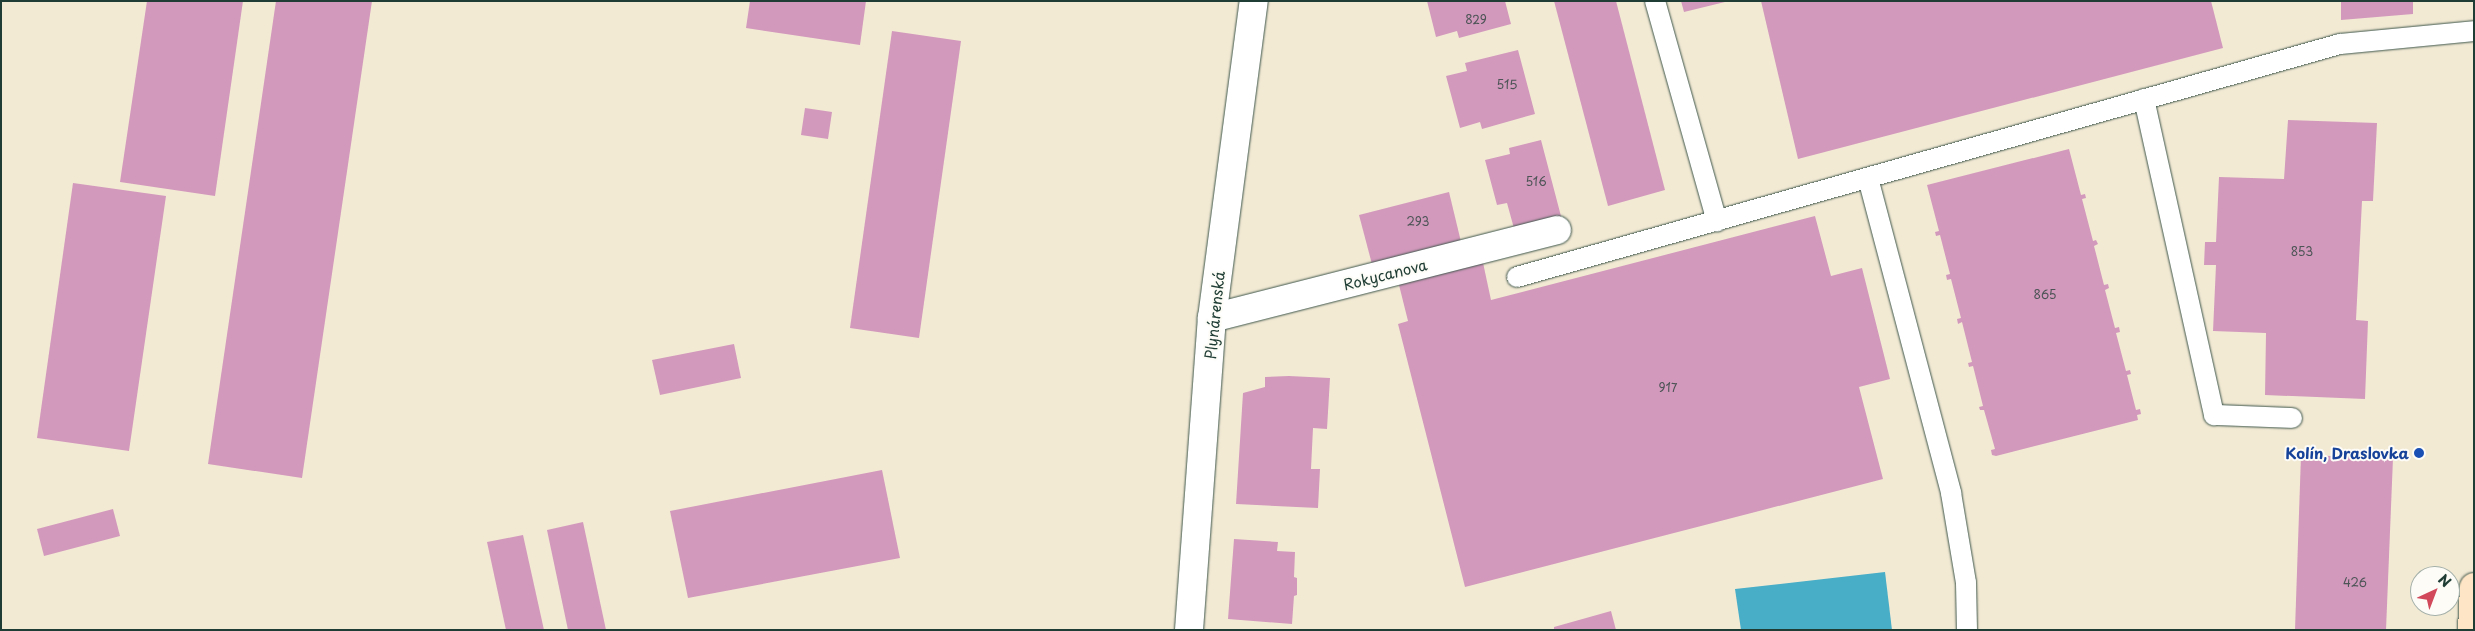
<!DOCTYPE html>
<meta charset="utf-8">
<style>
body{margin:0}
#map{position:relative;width:2475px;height:631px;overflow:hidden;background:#f3ead4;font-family:"Playpen Sans",sans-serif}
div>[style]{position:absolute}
.water>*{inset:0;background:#48adc7}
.building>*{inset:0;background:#d299bc}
.roads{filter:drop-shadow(0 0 1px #3f574c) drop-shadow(0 0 1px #3f574c)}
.lane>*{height:20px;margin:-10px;padding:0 10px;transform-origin:10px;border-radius:10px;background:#fff}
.street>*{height:28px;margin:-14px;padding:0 14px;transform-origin:14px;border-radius:14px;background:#fff}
.secondary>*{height:28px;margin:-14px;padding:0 14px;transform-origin:14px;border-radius:14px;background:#fde5c5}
.dots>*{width:14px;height:14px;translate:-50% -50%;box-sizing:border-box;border:2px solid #fdfcf7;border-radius:50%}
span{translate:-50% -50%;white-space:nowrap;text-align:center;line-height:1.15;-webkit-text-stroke:4px #fdfcf7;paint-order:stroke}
.number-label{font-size:12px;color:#4c5456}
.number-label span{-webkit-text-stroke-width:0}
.street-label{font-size:15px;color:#1f3d34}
.transit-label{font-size:15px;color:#164399;font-weight:700}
.right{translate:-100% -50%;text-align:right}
.frame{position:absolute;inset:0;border:2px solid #1f3d34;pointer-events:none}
.north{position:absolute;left:2410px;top:566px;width:50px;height:50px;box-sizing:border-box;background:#fdfcf7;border:1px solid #a4b0a9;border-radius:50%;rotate:43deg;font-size:14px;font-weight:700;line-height:20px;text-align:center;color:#1f3d34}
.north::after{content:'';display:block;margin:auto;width:18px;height:22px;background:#d1495b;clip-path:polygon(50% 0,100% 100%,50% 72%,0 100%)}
</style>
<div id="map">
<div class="water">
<div style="clip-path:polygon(1885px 572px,1892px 630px,1741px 630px,1735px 589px)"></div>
</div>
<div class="building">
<div style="clip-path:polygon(147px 1px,243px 1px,215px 196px,120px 182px)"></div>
<div style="clip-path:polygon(276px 1px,372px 1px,302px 478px,208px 464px)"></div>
<div style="clip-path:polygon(750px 1px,866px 1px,860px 45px,746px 28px)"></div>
<div style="clip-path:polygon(1427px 1px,1505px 1px,1511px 24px,1459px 38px,1457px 31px,1436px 37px)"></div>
<div style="clip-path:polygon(1554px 1px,1616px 1px,1665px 190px,1608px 206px)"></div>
<div style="clip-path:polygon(1681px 1px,1724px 1px,1725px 2px,1684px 12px)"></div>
<div style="clip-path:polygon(1761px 1px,2211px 1px,2223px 48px,1798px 159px)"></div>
<div style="clip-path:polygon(2341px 1px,2413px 1px,2413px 14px,2341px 20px)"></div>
<div style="clip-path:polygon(892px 31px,961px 41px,919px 338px,850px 328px)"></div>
<div style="clip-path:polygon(1518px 50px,1535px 114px,1482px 129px,1480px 122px,1460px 128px,1446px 76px,1467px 71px,1465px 63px)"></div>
<div style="clip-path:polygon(805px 108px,832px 112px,828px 139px,801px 135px)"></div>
<div style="clip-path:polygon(2288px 120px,2377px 123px,2373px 201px,2362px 201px,2356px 320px,2368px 321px,2365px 399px,2265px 395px,2266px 333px,2213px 331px,2216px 265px,2204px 265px,2205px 242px,2216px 242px,2219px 177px,2284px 179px)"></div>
<div style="clip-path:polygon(1541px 140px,1562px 220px,1515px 232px,1507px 203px,1497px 205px,1485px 160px,1510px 154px,1509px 148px)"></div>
<div style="clip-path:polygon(2069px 149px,2081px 195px,2085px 194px,2086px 198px,2082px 199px,2093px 241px,2096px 240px,2098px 244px,2094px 246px,2104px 285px,2108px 284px,2109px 288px,2105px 290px,2115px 328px,2119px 327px,2120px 332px,2116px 333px,2126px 371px,2130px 370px,2131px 374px,2127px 375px,2136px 410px,2140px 409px,2141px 414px,2137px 415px,2138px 420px,1996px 456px,1992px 455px,1991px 450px,1995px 449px,1984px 410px,1980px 410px,1979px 407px,1983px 406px,1973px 366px,1969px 367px,1968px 363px,1972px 362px,1962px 322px,1958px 324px,1957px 319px,1961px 318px,1951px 279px,1947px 280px,1946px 275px,1950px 274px,1940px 235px,1936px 236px,1935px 232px,1939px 231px,1927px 185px)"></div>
<div style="clip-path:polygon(73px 183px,166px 196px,129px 451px,37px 438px)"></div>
<div style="clip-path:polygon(1449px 192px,1462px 246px,1373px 268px,1359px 215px)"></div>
<div style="clip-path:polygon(1815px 216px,1831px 276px,1862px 268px,1890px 379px,1859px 387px,1883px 479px,1465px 587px,1398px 324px,1408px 321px,1397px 277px,1482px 258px,1491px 300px)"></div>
<div style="clip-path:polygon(734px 344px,741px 378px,660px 395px,652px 360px)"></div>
<div style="clip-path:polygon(1289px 376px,1330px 378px,1327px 429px,1313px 428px,1311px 469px,1320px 469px,1318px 508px,1236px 504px,1243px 393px,1265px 387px,1265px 377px)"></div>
<div style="clip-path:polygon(2301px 455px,2393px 458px,2386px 630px,2295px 630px)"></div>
<div style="clip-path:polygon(882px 470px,900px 558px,688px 598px,670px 511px)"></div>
<div style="clip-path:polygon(113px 509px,120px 536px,44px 556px,37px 529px)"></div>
<div style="clip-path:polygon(583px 522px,606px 630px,568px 630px,547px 530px)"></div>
<div style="clip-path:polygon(523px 535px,544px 630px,506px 630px,487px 542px)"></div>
<div style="clip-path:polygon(1234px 539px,1278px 542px,1277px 551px,1295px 552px,1294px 577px,1297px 578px,1297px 595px,1294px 596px,1292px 624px,1228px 619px)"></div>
<div style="clip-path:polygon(1611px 611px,1616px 630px,1554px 630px,1554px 627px)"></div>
</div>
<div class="roads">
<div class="lane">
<div style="left:1655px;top:1px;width:229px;rotate:74.3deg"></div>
<div style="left:2144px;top:99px;width:324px;rotate:77.5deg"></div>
<div style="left:2214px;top:415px;width:78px;rotate:2.2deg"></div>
<div style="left:1868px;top:178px;width:326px;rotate:75.2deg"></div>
<div style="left:1951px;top:493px;width:91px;rotate:80.5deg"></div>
<div style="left:1966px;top:583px;width:47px;rotate:88.8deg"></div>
<div style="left:1517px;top:277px;width:855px;rotate:-15.81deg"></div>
<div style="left:2340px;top:44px;width:135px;rotate:-5.5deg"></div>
</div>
<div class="street">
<div style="left:1212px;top:318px;width:356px;rotate:-14.3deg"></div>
<div style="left:1189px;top:630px;width:313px;rotate:-85.8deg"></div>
<div style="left:1212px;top:318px;width:320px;rotate:-82.5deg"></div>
</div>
<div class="secondary">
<div style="left:2472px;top:630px;width:43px;rotate:-87.3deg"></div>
</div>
</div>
<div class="dots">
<div style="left:2419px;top:453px;background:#1a4fb4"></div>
</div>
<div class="number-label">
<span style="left:1476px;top:20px">829</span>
<span style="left:1507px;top:85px">515</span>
<span style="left:1536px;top:182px">516</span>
<span style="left:1418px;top:222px">293</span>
<span style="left:2302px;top:252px">853</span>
<span style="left:2045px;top:295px">865</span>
<span style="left:1668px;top:388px">917</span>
<span style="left:2355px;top:583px">426</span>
</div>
<div class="street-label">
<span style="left:1385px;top:274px;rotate:-14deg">Rokycanova</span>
<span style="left:1214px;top:315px;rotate:-84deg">Plynárenská</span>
</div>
<div class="transit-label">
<span class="right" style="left:2409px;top:453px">Kolín, Draslovka</span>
</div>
<div class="frame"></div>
<div class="north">N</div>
</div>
